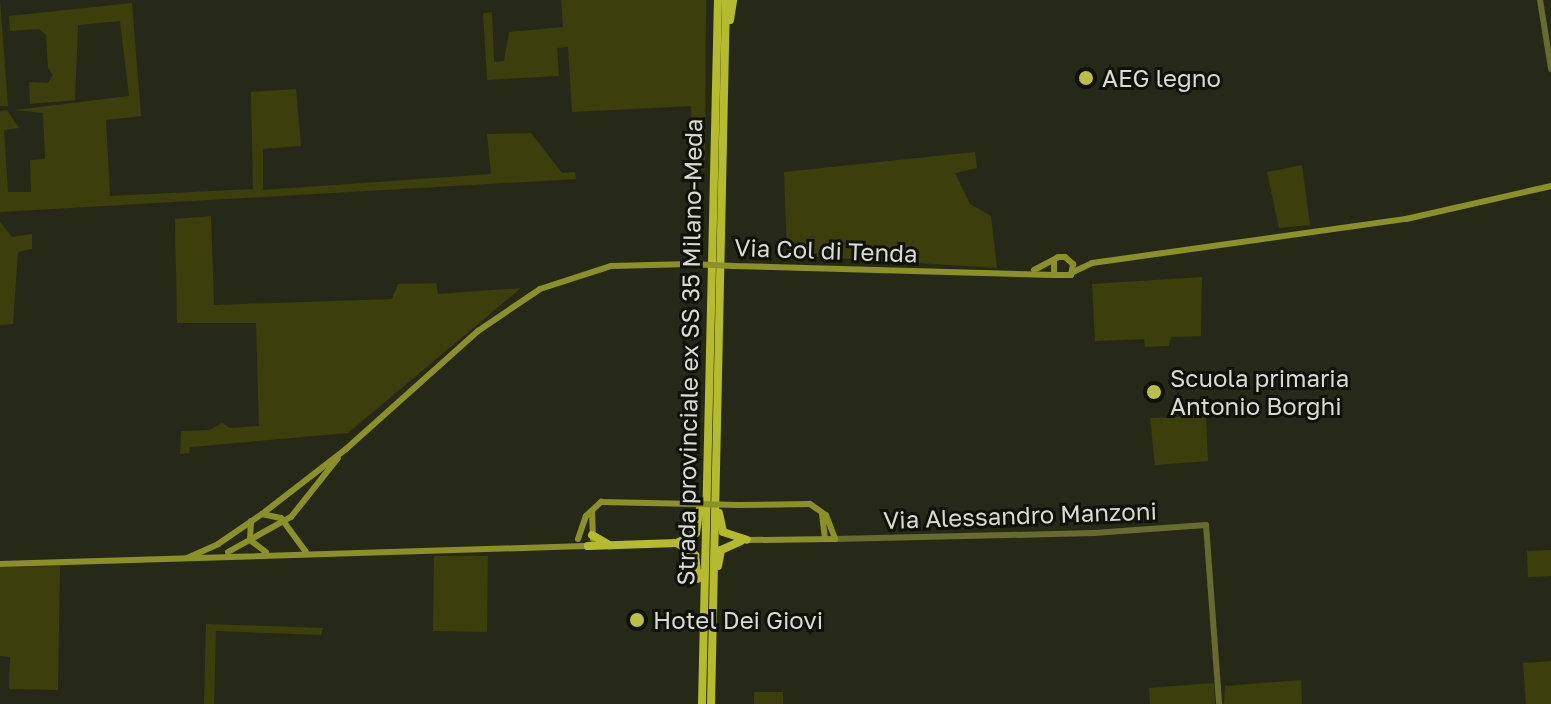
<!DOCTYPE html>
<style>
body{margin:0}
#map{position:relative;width:1551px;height:704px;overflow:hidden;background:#272918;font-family:"Golos Text",sans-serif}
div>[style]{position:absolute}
.green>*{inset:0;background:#3c3f0b}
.tertiary>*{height:6px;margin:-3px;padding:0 3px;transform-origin:3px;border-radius:3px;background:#676b2f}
.secondary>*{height:6px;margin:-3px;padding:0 3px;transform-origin:3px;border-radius:3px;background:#8c9127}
.trunk>*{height:8px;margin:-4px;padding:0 4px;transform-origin:4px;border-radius:4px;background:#b4bc2e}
.secondary-bridge>*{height:6px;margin:-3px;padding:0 3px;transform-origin:3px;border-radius:3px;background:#8c9127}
.dots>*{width:22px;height:22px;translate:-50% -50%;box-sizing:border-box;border:4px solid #10110a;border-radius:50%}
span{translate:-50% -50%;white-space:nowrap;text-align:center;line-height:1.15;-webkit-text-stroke:6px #10110a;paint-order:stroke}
.poi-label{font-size:24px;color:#d9dad0}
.left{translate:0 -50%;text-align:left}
.street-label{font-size:24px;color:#d9dad0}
</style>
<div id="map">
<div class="green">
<div style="clip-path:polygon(0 0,8px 106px,0 106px)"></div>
<div style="clip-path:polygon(561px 0,706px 0,705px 170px,694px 171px,691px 106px,572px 112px,568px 47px,557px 48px,559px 76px,487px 80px,483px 13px,492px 12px,494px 62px,504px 61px,509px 32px,563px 27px)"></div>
<div style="clip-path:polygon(132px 3px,141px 116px,106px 120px,110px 196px,253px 189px,251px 92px,296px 89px,301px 146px,263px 149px,263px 190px,491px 174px,487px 134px,531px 133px,562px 173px,575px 172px,576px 179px,0 212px,0 111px,7px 110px,19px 128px,4px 130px,8px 192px,31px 192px,30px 160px,45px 159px,43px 113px,15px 110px,129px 96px,120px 21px,78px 25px,75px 100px,30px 104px,29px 82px,48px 83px,53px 75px,48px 68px,46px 35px,39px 29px,10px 31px,9px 16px)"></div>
<div style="clip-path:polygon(975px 152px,977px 168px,955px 173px,970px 204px,991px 216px,997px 268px,787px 255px,784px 172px)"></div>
<div style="clip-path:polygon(1302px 165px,1310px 225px,1279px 228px,1267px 172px)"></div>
<div style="clip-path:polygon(211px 216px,214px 305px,392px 299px,398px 284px,436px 283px,438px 294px,521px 288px,348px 433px,190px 447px,189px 453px,180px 454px,181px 431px,210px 430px,222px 423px,230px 428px,259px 426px,256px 323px,177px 323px,175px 219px)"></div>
<div style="clip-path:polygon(0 222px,12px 237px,32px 234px,32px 249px,18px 252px,13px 324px,0 325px)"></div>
<div style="clip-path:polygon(1202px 277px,1201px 336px,1171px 337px,1169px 346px,1145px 347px,1144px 339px,1095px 341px,1092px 284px)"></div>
<div style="clip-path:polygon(1206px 416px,1208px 461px,1155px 465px,1150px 418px)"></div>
<div style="clip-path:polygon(1551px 550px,1551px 576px,1528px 577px,1527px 551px)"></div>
<div style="clip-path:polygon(434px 556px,488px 556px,487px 632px,433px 631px)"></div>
<div style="clip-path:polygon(60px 566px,58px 690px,9px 689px,10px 657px,0 656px,0 567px)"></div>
<div style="clip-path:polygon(206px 624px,209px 624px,323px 628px,321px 635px,216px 631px,214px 704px,204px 704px)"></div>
<div style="clip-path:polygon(1551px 661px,1551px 704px,1526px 704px,1523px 663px)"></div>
<div style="clip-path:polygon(1301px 680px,1302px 704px,1224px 704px,1225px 686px)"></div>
<div style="clip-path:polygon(1214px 683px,1215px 704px,1150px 704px,1149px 688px)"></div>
<div style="clip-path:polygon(754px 692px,783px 692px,783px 704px,754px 704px)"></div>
</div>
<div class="tertiary">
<div style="left:1540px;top:0;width:70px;rotate:80.9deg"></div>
<div style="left:835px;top:539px;width:259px;rotate:-1.3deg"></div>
<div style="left:1094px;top:533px;width:112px;rotate:-4.1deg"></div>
<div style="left:1206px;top:525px;width:179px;rotate:85.8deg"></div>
</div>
<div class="secondary">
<div style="left:734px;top:266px;width:320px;rotate:1.6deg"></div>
<div style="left:1034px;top:270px;width:27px;rotate:-28deg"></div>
<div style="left:1058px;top:257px;width:7px"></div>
<div style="left:1065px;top:257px;width:11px;rotate:41deg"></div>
<div style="left:1073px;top:264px;width:11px;rotate:100deg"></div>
<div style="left:1071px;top:275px;width:17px;rotate:180deg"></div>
<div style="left:1054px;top:275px;width:15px;rotate:-90deg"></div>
<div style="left:1073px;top:272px;width:21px;rotate:-25deg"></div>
<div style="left:1092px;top:263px;width:317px;rotate:-8deg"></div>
<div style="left:1406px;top:219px;width:149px;rotate:-12.8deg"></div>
<div style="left:738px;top:505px;width:72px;rotate:-0.8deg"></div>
<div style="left:810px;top:504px;width:19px;rotate:35deg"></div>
<div style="left:826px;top:515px;width:26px;rotate:69deg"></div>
<div style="left:835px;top:539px;width:88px;rotate:179.3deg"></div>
<div style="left:592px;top:511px;width:28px;rotate:88deg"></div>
<div style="left:262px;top:514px;width:19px;rotate:12deg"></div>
<div style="left:281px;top:518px;width:42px;rotate:53.7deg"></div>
<div style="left:822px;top:514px;width:25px;rotate:83deg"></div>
<div style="left:251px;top:521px;width:19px;rotate:93deg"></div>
<div style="left:250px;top:540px;width:20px;rotate:37deg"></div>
<div style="left:578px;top:539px;width:24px;rotate:-71deg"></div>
<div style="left:586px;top:516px;width:21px;rotate:-43deg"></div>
<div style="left:601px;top:502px;width:94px;rotate:1.2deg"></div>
<div style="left:228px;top:552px;width:72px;rotate:-29.1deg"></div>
<div style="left:291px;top:517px;width:75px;rotate:-51.5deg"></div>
<div style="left:187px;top:558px;width:34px;rotate:-24deg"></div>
<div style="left:218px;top:544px;width:53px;rotate:-34.3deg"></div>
<div style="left:262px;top:514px;width:106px;rotate:-37.7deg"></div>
<div style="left:346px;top:449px;width:177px;rotate:-41.8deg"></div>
<div style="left:478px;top:331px;width:75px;rotate:-34.1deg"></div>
<div style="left:540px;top:289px;width:75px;rotate:-17.9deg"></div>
<div style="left:611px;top:266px;width:80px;rotate:-1.4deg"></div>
<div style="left:0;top:564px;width:585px;rotate:-1.76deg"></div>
</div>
<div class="trunk">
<div style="left:730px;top:20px;width:20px;rotate:-81deg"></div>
<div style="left:719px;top:513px;width:19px;rotate:78deg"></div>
<div style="left:723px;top:532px;width:25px;rotate:18deg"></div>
<div style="left:592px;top:535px;width:20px;rotate:30deg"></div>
<div style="left:677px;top:543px;width:22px;rotate:34deg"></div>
<div style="left:695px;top:555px;width:24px;rotate:83deg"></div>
<div style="left:588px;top:546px;width:89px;rotate:-1.9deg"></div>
<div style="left:677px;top:543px;width:21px;rotate:-28deg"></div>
<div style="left:696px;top:533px;width:24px;rotate:-81deg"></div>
<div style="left:718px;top:566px;width:16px;rotate:-79deg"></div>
<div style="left:721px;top:550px;width:22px;rotate:-24deg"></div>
<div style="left:702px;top:704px;width:704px;rotate:-88.7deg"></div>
<div style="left:711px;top:704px;width:704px;rotate:-88.78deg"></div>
</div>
<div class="secondary-bridge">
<div style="left:691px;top:264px;width:43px;rotate:2.7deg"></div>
<div style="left:695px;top:504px;width:43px;rotate:1.3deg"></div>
</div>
<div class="dots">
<div style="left:1086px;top:78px;background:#b9c046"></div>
<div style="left:1154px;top:392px;background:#b9c046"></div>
<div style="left:637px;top:620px;background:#b9c046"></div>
</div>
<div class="poi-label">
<span class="left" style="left:1102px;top:78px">AEG legno</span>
<span class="left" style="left:1170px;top:392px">Scuola primaria<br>Antonio Borghi</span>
<span class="left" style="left:653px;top:620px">Hotel Dei Giovi</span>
</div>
<div class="street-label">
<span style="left:826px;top:250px;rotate:2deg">Via Col di Tenda</span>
<span style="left:689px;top:352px;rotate:-89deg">Strada provinciale ex SS 35 Milano-Meda</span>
<span style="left:1020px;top:515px;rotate:-2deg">Via Alessandro Manzoni</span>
</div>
</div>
